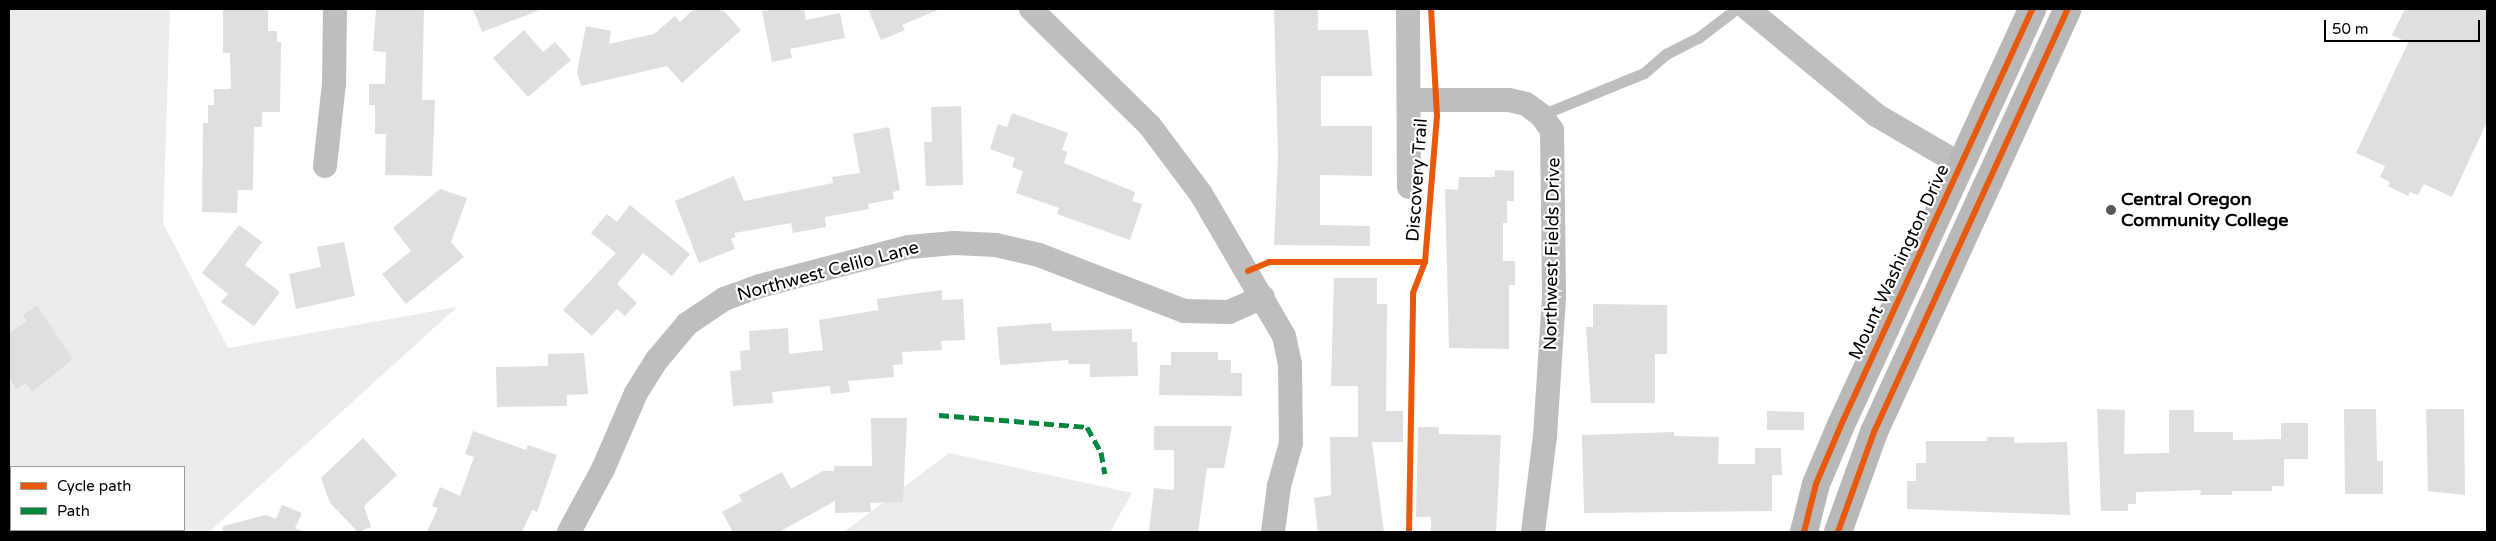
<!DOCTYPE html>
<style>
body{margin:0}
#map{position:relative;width:2496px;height:541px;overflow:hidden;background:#fff;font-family:"Varela Round",sans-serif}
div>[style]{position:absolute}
.green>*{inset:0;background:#ececec}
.building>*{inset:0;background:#dfdfdf}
.lane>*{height:11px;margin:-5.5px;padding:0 5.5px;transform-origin:5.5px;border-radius:5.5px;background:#bebebe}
.street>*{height:24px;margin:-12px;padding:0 12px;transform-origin:12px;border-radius:12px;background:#bebebe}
.secondary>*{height:28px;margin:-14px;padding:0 14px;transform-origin:14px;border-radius:14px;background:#b8b8b8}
.quiet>*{height:5px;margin-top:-2.5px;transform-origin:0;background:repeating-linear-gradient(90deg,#00873e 0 10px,transparent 0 15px)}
.cycleway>*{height:6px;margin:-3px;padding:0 3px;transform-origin:3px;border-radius:3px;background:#e8590c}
.dots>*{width:14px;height:14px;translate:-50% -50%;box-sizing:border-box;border:2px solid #fff;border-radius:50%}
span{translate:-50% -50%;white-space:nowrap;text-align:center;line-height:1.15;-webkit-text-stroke:4.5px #fff;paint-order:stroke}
.street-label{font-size:18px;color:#000}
.poi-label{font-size:18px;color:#000;font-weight:700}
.left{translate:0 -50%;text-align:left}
.frame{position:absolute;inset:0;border:10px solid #000;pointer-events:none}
.legend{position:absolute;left:10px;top:466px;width:175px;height:65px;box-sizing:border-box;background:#fff;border:1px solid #999;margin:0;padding:6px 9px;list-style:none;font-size:15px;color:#000}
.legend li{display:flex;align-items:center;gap:10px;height:25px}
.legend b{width:25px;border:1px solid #999}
.scale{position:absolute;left:2324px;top:20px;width:156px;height:22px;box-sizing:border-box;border:2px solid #000;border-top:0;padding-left:6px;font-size:15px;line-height:18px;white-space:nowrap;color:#000;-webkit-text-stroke:4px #fff;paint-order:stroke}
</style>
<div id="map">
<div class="green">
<div style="clip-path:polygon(evenodd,9px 9px,170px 9px,163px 223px,228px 348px,457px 307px,209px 532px,9px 532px,9px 9px,11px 467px,184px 467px,184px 530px,11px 530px,11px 467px)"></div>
<div style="clip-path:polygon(949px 453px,1132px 493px,1110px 532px,844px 532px)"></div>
</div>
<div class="building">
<div style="clip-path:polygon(223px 9px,268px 9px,268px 31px,277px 31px,277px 42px,281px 42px,280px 112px,262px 112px,262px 127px,254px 127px,253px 190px,238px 190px,237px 213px,202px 212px,203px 123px,208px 123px,208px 105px,214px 105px,214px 89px,231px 89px,230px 53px,223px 53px)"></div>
<div style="clip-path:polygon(376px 9px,424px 9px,422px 100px,435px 100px,432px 176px,385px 175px,386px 134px,375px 134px,375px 105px,369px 105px,369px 84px,385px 84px,386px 52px,373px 51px)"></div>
<div style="clip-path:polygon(473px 9px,540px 9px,540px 10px,482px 32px)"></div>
<div style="clip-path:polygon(694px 9px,722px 9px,741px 30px,682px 83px,667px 66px,581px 86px,577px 72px,586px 26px,611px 31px,609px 44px,654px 34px,675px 16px,680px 22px)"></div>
<div style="clip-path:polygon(775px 9px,804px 9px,806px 20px,840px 13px,845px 38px,790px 49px,792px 58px,772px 62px,762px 11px)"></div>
<div style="clip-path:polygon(868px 9px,940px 9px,902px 25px,905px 30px,881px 40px)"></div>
<div style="clip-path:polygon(1274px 9px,1318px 9px,1318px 30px,1368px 30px,1372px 76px,1321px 76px,1321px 126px,1372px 126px,1372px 176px,1320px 175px,1320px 225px,1370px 226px,1370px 246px,1274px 245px,1278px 156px)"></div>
<div style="clip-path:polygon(2405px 9px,2487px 9px,2487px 122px,2452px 197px,2424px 184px,2418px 195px,2410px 192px,2408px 196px,2388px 186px,2390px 182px,2380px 177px,2385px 166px,2356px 153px,2408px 43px,2392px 35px)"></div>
<div style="clip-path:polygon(524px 30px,543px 52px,555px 42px,571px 60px,528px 97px,493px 58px)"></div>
<div style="clip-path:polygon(961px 106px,963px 185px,926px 186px,924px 142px,932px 142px,931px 107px)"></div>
<div style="clip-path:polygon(1012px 113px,1068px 133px,1062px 150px,1067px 152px,1064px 163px,1135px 192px,1132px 201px,1142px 204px,1130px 240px,1057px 214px,1059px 208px,1016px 193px,1023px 171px,1012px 167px,1015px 158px,990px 149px,998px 124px,1007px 127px)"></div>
<div style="clip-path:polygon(889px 127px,900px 190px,893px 192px,894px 199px,868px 204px,869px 209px,825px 217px,826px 227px,793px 233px,791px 223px,734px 233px,736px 237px,731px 239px,735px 249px,699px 263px,675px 201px,734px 176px,744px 201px,833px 183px,832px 177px,860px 173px,853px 134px)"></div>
<div style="clip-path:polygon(1495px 170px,1514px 171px,1514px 201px,1507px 201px,1507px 223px,1503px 223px,1503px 261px,1515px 261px,1515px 285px,1509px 285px,1509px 349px,1449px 348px,1445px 189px,1458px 190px,1459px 177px,1495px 177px)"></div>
<div style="clip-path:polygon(440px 189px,467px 198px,451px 242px,464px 257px,406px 304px,382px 274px,411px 251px,393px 228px)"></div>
<div style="clip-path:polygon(630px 205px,690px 254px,672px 276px,643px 253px,617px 284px,637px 303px,625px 316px,617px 309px,592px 336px,563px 310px,616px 253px,591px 233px,607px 214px,617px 222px)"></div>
<div style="clip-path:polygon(239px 225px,262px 242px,245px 265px,280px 292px,254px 326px,221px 302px,228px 294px,202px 273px)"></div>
<div style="clip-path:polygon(344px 242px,355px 296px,296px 309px,289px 274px,321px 267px,317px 247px)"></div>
<div style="clip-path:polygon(1334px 278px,1377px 278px,1377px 304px,1387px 304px,1386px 411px,1403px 411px,1403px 442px,1372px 442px,1384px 532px,1318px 532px,1314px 498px,1331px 495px,1330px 437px,1358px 437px,1358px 386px,1331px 386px)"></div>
<div style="clip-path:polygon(942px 290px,942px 300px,963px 299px,965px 340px,941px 341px,942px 350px,902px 352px,903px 364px,893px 365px,894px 377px,848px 381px,850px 392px,831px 394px,830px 386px,772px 392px,773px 403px,733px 406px,730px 371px,741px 370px,740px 351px,750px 350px,749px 331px,788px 328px,789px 354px,823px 350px,819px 320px,878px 310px,877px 299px)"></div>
<div style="clip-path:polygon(1593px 304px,1667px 305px,1667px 354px,1655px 354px,1655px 403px,1591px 403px,1586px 327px,1593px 327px)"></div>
<div style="clip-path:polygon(37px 305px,73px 359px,32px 392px,26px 383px,16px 389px,9px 377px,9px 333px,27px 321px,23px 315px)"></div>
<div style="clip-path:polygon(1051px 323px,1052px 331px,1132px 329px,1132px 342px,1137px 342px,1138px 376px,1090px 377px,1090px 364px,1069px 364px,1068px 360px,1000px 365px,997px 327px)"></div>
<div style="clip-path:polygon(1171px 352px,1218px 352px,1218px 360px,1231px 360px,1231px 373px,1242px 373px,1242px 396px,1159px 395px,1160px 365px,1171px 365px)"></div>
<div style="clip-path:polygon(584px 353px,588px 394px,567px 395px,567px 406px,497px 407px,496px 367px,548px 366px,548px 354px)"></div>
<div style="clip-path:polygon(2097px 409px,2125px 410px,2124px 454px,2169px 453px,2169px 410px,2194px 410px,2194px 432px,2233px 432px,2233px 440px,2281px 439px,2281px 423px,2308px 423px,2308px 459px,2284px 459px,2284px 486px,2272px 486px,2272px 491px,2232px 491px,2232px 495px,2200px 495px,2201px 490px,2136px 492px,2136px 504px,2128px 504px,2128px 511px,2101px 511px)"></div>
<div style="clip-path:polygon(2344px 409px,2376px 409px,2377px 461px,2383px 461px,2383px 494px,2345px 494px)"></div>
<div style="clip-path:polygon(2426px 409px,2464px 409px,2465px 495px,2428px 491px)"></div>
<div style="clip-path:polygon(1767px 411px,1804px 412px,1804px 430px,1767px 430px)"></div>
<div style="clip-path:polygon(871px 418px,907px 418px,903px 502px,870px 503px,871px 512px,835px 513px,835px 501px,779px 532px,733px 532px,722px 512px,742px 501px,739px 495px,782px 472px,791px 489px,823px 471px,834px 471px,834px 466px,872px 466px)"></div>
<div style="clip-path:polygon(1154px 426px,1232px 426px,1224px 468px,1207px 468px,1198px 532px,1149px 532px,1154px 488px,1174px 490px,1174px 450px,1154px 450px)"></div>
<div style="clip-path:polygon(1418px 427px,1439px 427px,1439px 434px,1501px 435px,1496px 532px,1431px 532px,1431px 517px,1416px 517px)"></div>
<div style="clip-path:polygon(473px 431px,526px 450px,528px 445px,557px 455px,537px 512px,532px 510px,522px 532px,427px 532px,438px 508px,432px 506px,440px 487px,460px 496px,474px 457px,465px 454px)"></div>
<div style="clip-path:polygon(1674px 432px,1674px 436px,1719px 437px,1718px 464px,1755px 464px,1755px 448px,1781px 448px,1782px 475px,1772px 475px,1772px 511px,1584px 513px,1582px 435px)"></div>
<div style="clip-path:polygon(1987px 437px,2014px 437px,2014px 443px,2067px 442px,2070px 515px,1907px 509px,1907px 481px,1916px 481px,1916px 463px,1926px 463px,1926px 441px,1987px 441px)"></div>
<div style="clip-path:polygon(363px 438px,397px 475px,364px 506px,371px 527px,358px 532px,330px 503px,321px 478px)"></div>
<div style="clip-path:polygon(282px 505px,302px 513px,295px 528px,305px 532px,223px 532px,223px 526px,266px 515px,276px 519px)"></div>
</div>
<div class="lane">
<div style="left:1541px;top:115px;width:111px;rotate:-22.2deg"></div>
<div style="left:1644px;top:73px;width:29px;rotate:-41deg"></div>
<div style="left:1666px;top:54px;width:36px;rotate:-27deg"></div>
<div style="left:1698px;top:38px;width:48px;rotate:-37.3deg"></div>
</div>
<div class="street">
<div style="left:1031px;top:9px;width:167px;rotate:44.5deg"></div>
<div style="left:1150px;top:126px;width:85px;rotate:53.1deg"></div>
<div style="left:1201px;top:194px;width:164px;rotate:59.7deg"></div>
<div style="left:1284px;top:336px;width:29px;rotate:78deg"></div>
<div style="left:1290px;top:364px;width:79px;rotate:89.3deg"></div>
<div style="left:1291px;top:443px;width:45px;rotate:105.6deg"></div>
<div style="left:1279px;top:486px;width:46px;rotate:97.4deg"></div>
<div style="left:1408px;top:9px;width:178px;rotate:89.7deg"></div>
<div style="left:1748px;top:9px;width:166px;rotate:39.6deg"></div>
<div style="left:1876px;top:115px;width:97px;rotate:30.3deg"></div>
<div style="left:1409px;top:100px;width:100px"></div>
<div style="left:1509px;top:100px;width:17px;rotate:13deg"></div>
<div style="left:1526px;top:104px;width:19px;rotate:36deg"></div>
<div style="left:1541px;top:115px;width:19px;rotate:54deg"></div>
<div style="left:1552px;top:130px;width:167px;rotate:89.3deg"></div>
<div style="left:1554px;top:297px;width:139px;rotate:93.7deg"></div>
<div style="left:1545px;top:436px;width:97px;rotate:97.1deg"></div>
<div style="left:325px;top:166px;width:83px;rotate:-83.8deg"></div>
<div style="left:334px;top:83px;width:74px;rotate:-89.2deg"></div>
<div style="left:569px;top:532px;width:72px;rotate:-61.6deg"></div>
<div style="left:603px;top:469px;width:83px;rotate:-66.5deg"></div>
<div style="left:636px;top:393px;width:38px;rotate:-58deg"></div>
<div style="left:656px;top:361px;width:48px;rotate:-50deg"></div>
<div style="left:687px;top:324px;width:45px;rotate:-34deg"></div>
<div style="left:724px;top:299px;width:38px;rotate:-20deg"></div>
<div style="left:760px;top:286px;width:154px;rotate:-14.7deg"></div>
<div style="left:909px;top:247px;width:45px;rotate:-5.1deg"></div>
<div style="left:954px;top:243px;width:42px;rotate:2.7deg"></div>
<div style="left:996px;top:245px;width:44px;rotate:13.1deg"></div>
<div style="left:1039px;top:255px;width:155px;rotate:21.1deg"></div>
<div style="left:1184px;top:311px;width:45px;rotate:1.3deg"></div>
<div style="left:1229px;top:312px;width:37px;rotate:-24deg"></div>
</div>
<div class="secondary">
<div style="left:1804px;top:532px;width:49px;rotate:-76deg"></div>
<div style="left:1816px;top:484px;width:64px;rotate:-67deg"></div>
<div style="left:1841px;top:425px;width:458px;rotate:-65.3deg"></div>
<div style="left:1838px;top:532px;width:106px;rotate:-70.2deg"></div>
<div style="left:1874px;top:432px;width:465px;rotate:-65.4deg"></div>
</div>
<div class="quiet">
<div style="left:939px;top:415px;width:148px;rotate:4.6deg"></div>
<div style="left:1087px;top:427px;width:29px;rotate:61deg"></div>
<div style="left:1101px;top:452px;width:22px;rotate:80deg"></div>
</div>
<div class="cycleway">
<div style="left:1248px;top:271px;width:23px;rotate:-23deg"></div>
<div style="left:1269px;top:262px;width:156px"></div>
<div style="left:1409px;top:532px;width:239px;rotate:-89deg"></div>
<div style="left:1413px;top:293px;width:33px;rotate:-69deg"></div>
<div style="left:1425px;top:262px;width:146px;rotate:-85.3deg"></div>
<div style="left:1437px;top:116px;width:107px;rotate:-93.2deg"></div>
<div style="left:1804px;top:532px;width:49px;rotate:-76deg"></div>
<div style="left:1816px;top:484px;width:64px;rotate:-67deg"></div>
<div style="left:1841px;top:425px;width:458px;rotate:-65.3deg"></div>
<div style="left:1838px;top:532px;width:106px;rotate:-70.2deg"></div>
<div style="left:1874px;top:432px;width:465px;rotate:-65.4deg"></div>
</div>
<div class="dots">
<div style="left:2111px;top:210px;background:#595959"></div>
</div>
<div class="street-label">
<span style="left:1417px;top:180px;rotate:-86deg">Discovery Trail</span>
<span style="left:1552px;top:254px;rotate:-89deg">Northwest Fields Drive</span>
<span style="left:1899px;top:262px;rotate:-65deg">Mount Washington Drive</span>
<span style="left:828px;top:271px;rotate:-15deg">Northwest Celilo Lane</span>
</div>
<div class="poi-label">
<span class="left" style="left:2121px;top:210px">Central Oregon<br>Community College</span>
</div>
<div class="frame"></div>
<ul class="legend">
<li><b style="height:6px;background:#e8590c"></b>Cycle path</li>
<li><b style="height:6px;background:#00873e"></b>Path</li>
</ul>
<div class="scale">50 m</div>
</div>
